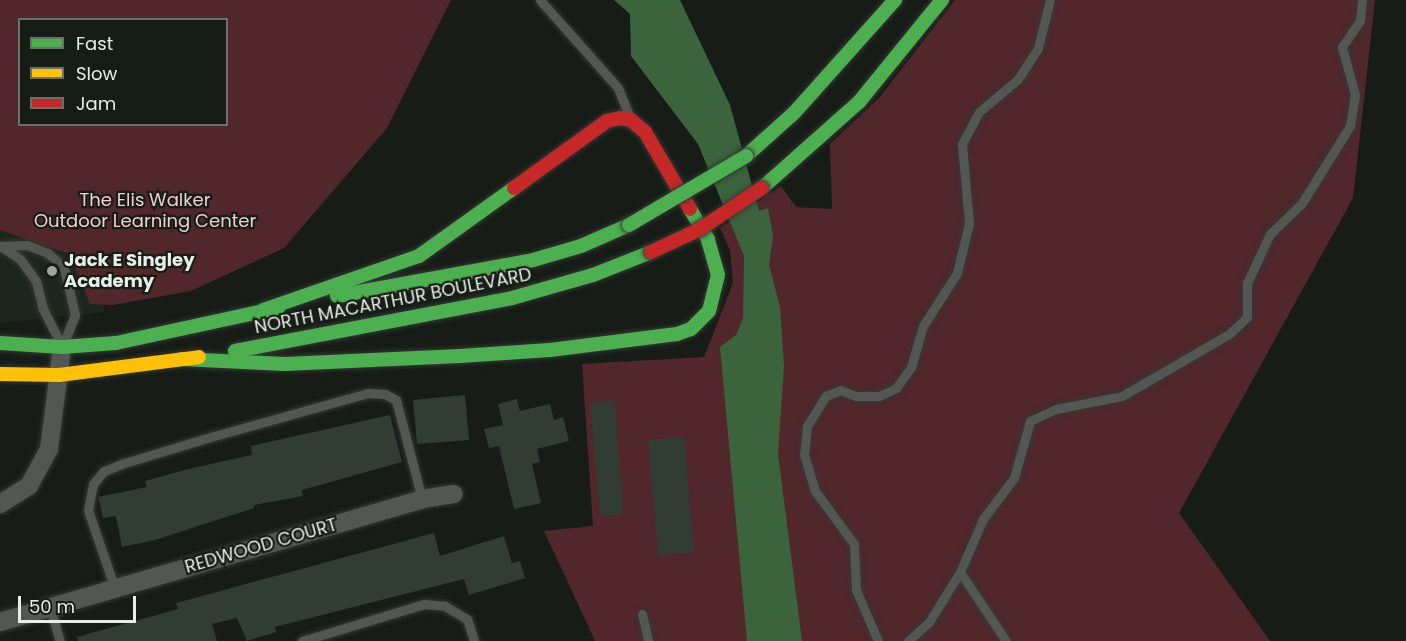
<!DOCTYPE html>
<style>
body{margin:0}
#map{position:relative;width:1406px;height:641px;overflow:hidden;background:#171c17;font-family:Poppins,sans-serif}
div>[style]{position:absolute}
.built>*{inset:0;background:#1d261c}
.green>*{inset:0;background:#51272c}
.water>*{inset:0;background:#3b633c}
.building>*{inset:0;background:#313c32}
.roads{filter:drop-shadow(0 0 2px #353835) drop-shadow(0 0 2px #353835)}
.lane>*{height:9px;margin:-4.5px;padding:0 4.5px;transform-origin:4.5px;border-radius:4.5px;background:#535753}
.street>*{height:18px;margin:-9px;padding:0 9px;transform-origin:9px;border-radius:9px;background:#535753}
.fast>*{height:14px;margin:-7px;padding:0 7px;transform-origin:7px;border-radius:7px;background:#4caf50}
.slow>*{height:14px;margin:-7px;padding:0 7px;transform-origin:7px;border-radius:7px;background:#ffc107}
.jam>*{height:14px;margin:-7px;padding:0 7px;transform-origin:7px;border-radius:7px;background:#c62828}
.bridges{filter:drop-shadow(0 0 2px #353835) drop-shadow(0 0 2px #353835)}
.fast-bridge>*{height:14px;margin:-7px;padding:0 7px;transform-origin:7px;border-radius:7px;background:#4caf50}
.jam-bridge>*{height:14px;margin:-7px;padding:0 7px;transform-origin:7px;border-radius:7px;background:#c62828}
.dots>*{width:16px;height:16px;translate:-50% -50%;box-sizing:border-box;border:3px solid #161d16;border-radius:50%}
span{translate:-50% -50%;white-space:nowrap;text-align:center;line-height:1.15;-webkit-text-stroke:4.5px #161d16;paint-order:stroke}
.park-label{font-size:18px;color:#f3cccf}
.poi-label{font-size:18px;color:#e9ede9;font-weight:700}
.left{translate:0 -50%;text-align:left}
.street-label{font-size:18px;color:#e9ede9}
.legend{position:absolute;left:18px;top:18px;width:210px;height:108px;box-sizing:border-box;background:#161d16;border:2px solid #6a706a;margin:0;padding:8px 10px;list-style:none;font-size:18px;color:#e9ede9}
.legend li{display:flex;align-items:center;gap:12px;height:30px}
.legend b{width:30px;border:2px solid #6a706a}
.scale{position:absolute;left:18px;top:596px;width:118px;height:27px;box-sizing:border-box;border:3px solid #e9ede9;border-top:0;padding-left:8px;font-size:18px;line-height:21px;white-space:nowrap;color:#e9ede9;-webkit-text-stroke:4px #161d16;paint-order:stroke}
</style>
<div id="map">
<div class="built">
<div style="clip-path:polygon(0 214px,103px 231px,104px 312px,0 323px)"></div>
</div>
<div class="green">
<div style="clip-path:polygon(evenodd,0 0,451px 0,387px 128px,284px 248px,191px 291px,113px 305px,90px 304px,69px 254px,0 230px,0 0,20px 20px,226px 20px,226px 124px,20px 124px,20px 20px)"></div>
<div style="clip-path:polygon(955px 0,1375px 0,1353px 198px,1179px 513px,1270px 641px,595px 641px,544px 531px,593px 526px,582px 364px,704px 357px,733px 283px,730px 250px,720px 228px,781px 186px,796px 207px,832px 209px,830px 144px,879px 98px)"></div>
</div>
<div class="water">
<div style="clip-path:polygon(614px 0,680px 0,730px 105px,759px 211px,768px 208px,773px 236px,769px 265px,780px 307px,784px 366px,778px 454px,802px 641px,747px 641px,720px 347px,736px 335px,743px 318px,744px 256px,698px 144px,631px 56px,630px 14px)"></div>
</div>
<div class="building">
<div style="clip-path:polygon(465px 395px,469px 440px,417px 444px,413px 400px)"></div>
<div style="clip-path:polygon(517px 399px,520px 411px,550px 404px,554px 420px,563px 417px,569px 441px,537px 449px,540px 462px,532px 464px,541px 503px,514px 509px,499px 446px,489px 448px,484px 429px,503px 425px,498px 404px)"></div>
<div style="clip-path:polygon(615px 400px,623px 514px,600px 516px,590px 403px)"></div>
<div style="clip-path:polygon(390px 415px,402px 462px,302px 490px,303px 496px,254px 505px,254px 508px,155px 540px,122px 547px,116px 516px,103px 518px,98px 497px,147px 487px,145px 481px,188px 469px,252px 455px,251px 446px)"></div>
<div style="clip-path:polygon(684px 437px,694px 552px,658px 555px,648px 440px)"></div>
<div style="clip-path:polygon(434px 533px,440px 556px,504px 536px,512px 563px,520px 561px,525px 578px,469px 595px,464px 579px,275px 627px,276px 632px,247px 641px,237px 618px,212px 624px,217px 641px,78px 641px,77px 637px,178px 609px,176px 603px)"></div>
</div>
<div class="roads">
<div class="lane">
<div style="left:540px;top:0;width:118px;rotate:48.4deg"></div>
<div style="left:618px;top:88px;width:31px;rotate:68deg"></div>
<div style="left:0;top:246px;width:27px;rotate:-2deg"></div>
<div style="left:27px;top:245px;width:22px;rotate:21deg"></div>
<div style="left:48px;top:253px;width:22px;rotate:43deg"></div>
<div style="left:64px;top:268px;width:48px;rotate:76.8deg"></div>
<div style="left:75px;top:315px;width:31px;rotate:112deg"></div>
<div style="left:0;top:246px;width:24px;rotate:33deg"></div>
<div style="left:20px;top:259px;width:27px;rotate:54deg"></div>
<div style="left:36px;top:281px;width:29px;rotate:76deg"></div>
<div style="left:43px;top:309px;width:39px;rotate:63deg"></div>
<div style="left:960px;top:572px;width:83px;rotate:56.3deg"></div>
<div style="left:115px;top:589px;width:83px;rotate:-108.9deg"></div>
<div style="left:88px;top:510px;width:26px;rotate:-79deg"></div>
<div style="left:93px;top:484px;width:17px;rotate:-50deg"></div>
<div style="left:104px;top:471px;width:18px;rotate:-22deg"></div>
<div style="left:121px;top:464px;width:97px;rotate:-16.8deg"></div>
<div style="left:214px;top:436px;width:160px;rotate:-15.6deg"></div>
<div style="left:368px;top:393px;width:17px;rotate:3deg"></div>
<div style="left:385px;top:394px;width:13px;rotate:29deg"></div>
<div style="left:396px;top:400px;width:102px;rotate:75.3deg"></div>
<div style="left:50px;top:607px;width:35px;rotate:74deg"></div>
<div style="left:642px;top:614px;width:28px;rotate:77deg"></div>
<div style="left:302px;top:641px;width:127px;rotate:-16.9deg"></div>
<div style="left:424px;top:604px;width:21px;rotate:5deg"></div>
<div style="left:445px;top:606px;width:26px;rotate:31deg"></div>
<div style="left:467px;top:619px;width:23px;rotate:72deg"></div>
<div style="left:878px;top:641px;width:56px;rotate:-113.3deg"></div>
<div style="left:856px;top:590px;width:46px;rotate:-92.5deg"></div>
<div style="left:854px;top:544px;width:66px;rotate:-126.3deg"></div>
<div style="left:815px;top:491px;width:38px;rotate:-107deg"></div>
<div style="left:804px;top:455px;width:29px;rotate:-84deg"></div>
<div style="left:807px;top:426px;width:36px;rotate:-58deg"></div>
<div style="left:826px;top:396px;width:15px;rotate:-23deg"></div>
<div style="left:840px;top:390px;width:17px;rotate:21deg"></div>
<div style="left:856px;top:396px;width:23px"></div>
<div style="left:879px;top:396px;width:19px;rotate:-25deg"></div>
<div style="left:896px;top:388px;width:26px;rotate:-54deg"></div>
<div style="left:911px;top:367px;width:43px;rotate:-73.7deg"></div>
<div style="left:923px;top:326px;width:63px;rotate:-57.3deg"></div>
<div style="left:957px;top:273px;width:51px;rotate:-76.5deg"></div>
<div style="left:969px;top:223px;width:79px;rotate:-95.1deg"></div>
<div style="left:962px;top:144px;width:36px;rotate:-62deg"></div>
<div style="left:979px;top:112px;width:51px;rotate:-40.2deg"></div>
<div style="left:1018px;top:79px;width:37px;rotate:-57deg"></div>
<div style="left:1038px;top:48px;width:49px;rotate:-76deg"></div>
<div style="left:908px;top:641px;width:28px;rotate:-42deg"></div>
<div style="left:929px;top:622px;width:59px;rotate:-58.2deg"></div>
<div style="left:960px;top:572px;width:58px;rotate:-66.5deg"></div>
<div style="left:983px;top:519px;width:51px;rotate:-52.9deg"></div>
<div style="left:1014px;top:478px;width:59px;rotate:-74.3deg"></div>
<div style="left:1030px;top:421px;width:29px;rotate:-25deg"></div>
<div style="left:1056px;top:409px;width:67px;rotate:-11.1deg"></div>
<div style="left:1122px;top:396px;width:124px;rotate:-30.1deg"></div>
<div style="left:1229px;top:334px;width:25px;rotate:-43deg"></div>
<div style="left:1247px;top:317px;width:34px;rotate:-90deg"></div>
<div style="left:1247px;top:283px;width:54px;rotate:-64.9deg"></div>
<div style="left:1270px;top:234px;width:45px;rotate:-44.1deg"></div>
<div style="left:1302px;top:203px;width:91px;rotate:-58.1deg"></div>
<div style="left:1350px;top:126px;width:31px;rotate:-81deg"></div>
<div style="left:1355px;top:95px;width:50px;rotate:-105.2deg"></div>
<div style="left:1342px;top:47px;width:32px;rotate:-56deg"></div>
<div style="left:1360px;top:20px;width:20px;rotate:-84deg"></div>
</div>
<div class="street">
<div style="left:0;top:504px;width:34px;rotate:-32deg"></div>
<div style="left:29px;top:486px;width:42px;rotate:-61.6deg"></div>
<div style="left:49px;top:449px;width:103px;rotate:-82.7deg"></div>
<div style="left:0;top:622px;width:440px;rotate:-16.2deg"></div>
<div style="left:422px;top:499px;width:32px;rotate:-9deg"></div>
</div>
<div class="fast">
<div style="left:746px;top:156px;width:64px;rotate:-41.9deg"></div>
<div style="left:794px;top:113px;width:152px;rotate:-48.2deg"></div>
<div style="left:762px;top:188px;width:130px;rotate:-41.6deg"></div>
<div style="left:859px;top:102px;width:132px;rotate:-50.9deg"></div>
<div style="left:337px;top:296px;width:199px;rotate:-10.4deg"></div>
<div style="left:533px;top:260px;width:50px;rotate:-16.3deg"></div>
<div style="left:581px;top:246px;width:52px;rotate:-23.6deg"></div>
<div style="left:263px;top:310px;width:165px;rotate:-19.1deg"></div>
<div style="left:419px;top:256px;width:117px;rotate:-35.6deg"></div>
<div style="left:0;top:343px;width:62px;rotate:3.7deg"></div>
<div style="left:62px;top:347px;width:54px;rotate:-4.2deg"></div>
<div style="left:116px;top:343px;width:166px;rotate:-12.2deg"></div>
<div style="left:235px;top:351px;width:282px;rotate:-10.8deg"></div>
<div style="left:512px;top:298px;width:84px;rotate:-15.9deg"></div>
<div style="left:593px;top:275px;width:62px;rotate:-21.6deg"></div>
<div style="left:181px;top:359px;width:104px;rotate:2.8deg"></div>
<div style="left:285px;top:364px;width:175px;rotate:-2.6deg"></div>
<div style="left:460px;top:356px;width:90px;rotate:-3.8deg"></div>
<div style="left:550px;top:350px;width:128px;rotate:-7.2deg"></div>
<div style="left:677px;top:334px;width:15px;rotate:-20deg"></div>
<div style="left:691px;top:329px;width:25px;rotate:-45deg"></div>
<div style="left:709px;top:311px;width:37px;rotate:-76deg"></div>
<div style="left:718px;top:275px;width:37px;rotate:-106deg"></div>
<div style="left:708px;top:239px;width:35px;rotate:-121deg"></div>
</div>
<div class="slow">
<div style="left:0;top:374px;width:59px;rotate:1deg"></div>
<div style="left:59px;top:375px;width:141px;rotate:-7.3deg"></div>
</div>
<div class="jam">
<div style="left:514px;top:188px;width:115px;rotate:-35.8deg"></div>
<div style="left:607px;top:121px;width:13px;rotate:-13deg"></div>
<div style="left:620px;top:118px;width:11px;rotate:10deg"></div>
<div style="left:631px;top:120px;width:18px;rotate:41deg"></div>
<div style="left:645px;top:132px;width:89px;rotate:59.7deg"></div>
</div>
</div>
<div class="bridges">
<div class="fast-bridge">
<div style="left:629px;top:225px;width:136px;rotate:-30.5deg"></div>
</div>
<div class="jam-bridge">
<div style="left:651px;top:252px;width:54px;rotate:-25.1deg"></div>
<div style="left:700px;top:229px;width:74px;rotate:-33.5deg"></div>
</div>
</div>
<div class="dots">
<div style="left:52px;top:271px;background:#a0a4a0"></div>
</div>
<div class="park-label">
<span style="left:145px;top:211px">The Elis Walker<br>Outdoor Learning Center</span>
</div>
<div class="poi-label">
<span class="left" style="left:64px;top:271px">Jack E Singley<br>Academy</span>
</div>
<div class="street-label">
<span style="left:393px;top:301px;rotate:-11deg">NORTH MACARTHUR BOULEVARD</span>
<span style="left:261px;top:546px;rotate:-16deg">REDWOOD COURT</span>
</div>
<ul class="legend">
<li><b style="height:8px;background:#4caf50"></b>Fast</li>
<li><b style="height:8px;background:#ffc107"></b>Slow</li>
<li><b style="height:8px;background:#c62828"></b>Jam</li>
</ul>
<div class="scale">50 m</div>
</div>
